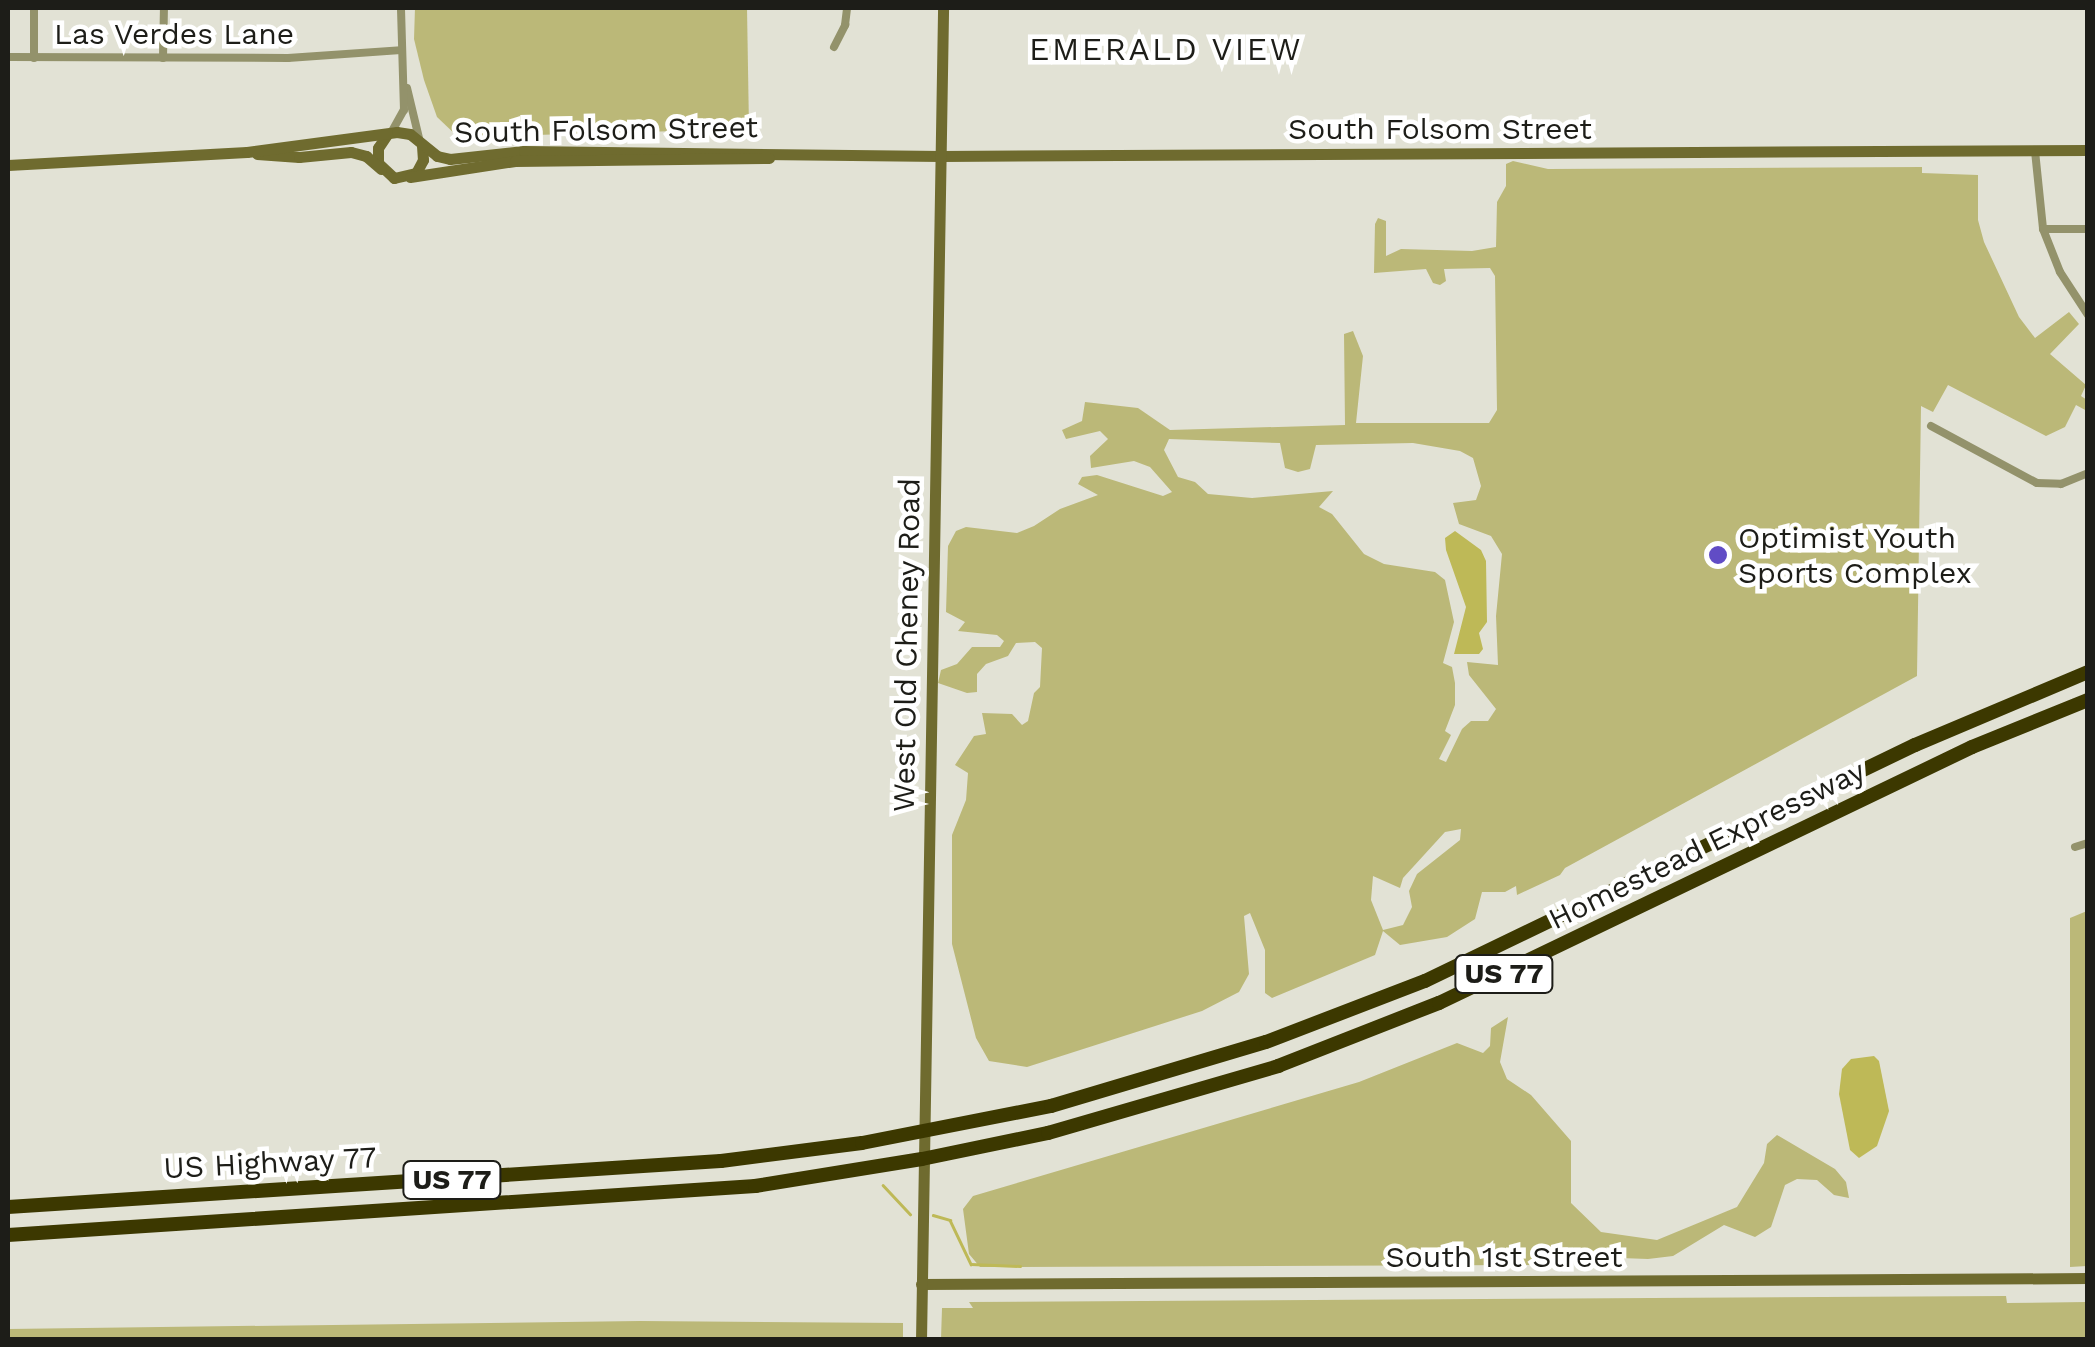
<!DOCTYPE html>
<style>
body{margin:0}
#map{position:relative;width:2095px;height:1347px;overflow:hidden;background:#e2e2d5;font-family:"Work Sans",sans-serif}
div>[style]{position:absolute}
.green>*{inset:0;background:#bbb878}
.water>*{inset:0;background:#beb957}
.stream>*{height:2.5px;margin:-1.25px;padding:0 1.25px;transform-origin:1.25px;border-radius:1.25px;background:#beb957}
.street>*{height:8px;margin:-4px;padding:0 4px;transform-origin:4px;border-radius:4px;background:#93926b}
.secondary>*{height:11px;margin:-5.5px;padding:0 5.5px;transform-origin:5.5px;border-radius:5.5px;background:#6f6b2f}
.highway>*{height:14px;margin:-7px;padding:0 7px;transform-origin:7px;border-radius:7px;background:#3c3800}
.dots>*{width:28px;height:28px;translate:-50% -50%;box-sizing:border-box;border:5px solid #fff;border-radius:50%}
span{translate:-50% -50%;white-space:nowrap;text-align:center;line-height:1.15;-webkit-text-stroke:9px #fff;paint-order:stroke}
.shield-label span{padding:2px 8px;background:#fff;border:2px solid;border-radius:8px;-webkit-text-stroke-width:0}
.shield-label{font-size:28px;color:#1d1d18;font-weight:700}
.street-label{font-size:30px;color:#1d1d18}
.poi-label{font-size:30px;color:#1d1d18}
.left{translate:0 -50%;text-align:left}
.neighbourhood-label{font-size:32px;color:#1d1d18;letter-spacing:2.5px}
.frame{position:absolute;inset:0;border:10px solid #1d1d18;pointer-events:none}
</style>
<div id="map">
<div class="green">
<div style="clip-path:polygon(415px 8px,747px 8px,749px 129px,458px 137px,437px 117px,424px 80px,414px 39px)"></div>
<div style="clip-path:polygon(evenodd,1513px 161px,1548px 169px,1922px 167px,1922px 173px,1978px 175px,1978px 220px,1984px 242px,2019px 317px,2035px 338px,2069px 312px,2079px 324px,2050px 354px,2086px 385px,2081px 396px,2087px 400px,2087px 411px,2076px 405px,2065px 427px,2046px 436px,1948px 385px,1933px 412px,1921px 406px,1917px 676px,1565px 868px,1560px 875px,1517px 895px,1516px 886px,1505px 892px,1482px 892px,1475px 919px,1447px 937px,1400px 945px,1383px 931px,1375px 955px,1272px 998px,1265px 993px,1265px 950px,1250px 913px,1244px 916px,1249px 974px,1239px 992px,1202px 1011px,1027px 1067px,989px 1061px,976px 1038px,952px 944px,952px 835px,966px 800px,968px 773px,955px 765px,974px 736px,986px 734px,982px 713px,1012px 714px,1022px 725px,1028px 721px,1034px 693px,1040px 687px,1042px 648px,1035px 642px,1016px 643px,1008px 656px,986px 664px,977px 674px,977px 692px,967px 693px,938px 683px,941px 670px,957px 664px,972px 647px,1000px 647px,1004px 641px,997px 635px,958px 631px,965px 622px,946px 612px,948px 546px,956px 531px,966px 527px,1017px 533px,1034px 526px,1060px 509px,1098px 495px,1078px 484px,1082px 477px,1097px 475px,1163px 496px,1172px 492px,1150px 467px,1134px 461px,1091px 468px,1090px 456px,1108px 439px,1100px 431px,1066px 439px,1062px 430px,1082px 421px,1085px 402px,1138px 408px,1170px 430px,1345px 425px,1344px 334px,1353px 331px,1363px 356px,1356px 423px,1489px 423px,1497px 410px,1495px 276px,1490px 268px,1444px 269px,1446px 281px,1440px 285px,1433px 283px,1426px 269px,1374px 273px,1375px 224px,1378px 218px,1386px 221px,1386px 256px,1401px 249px,1472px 251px,1496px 247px,1497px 202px,1506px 186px,1506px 164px,1513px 161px,1169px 439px,1280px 443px,1285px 468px,1298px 472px,1310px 469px,1316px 445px,1413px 443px,1460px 451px,1473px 458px,1481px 486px,1476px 500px,1453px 503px,1459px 524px,1491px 536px,1502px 554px,1496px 616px,1498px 665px,1467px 662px,1469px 675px,1496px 709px,1488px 721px,1471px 721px,1462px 729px,1446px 762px,1439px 759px,1451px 735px,1445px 731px,1455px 705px,1455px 683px,1452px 667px,1443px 663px,1454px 622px,1445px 580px,1435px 572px,1384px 564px,1364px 554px,1332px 514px,1319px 507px,1333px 491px,1252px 498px,1208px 494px,1195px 482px,1178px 477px,1164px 450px,1169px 439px,1513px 161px,1461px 829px,1460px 840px,1417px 874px,1409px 891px,1412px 907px,1403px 925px,1383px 930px,1371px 900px,1373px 876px,1400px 888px,1403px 878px,1445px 832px,1461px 829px)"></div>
<div style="clip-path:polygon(2087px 911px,2087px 1266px,2070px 1267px,2070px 918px)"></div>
<div style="clip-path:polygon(1508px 1017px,1500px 1062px,1507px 1079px,1531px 1095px,1571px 1141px,1571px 1203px,1601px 1232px,1657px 1240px,1737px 1207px,1764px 1163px,1767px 1144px,1777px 1135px,1835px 1169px,1846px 1182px,1849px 1198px,1834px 1195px,1817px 1180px,1797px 1179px,1785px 1185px,1771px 1227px,1755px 1237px,1724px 1225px,1673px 1256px,1648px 1259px,1565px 1256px,1559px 1265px,980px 1267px,969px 1254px,963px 1209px,973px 1196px,1359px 1082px,1457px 1043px,1483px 1053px,1490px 1046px,1491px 1028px)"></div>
<div style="clip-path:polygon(2006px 1296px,2007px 1303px,2087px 1302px,2087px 1339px,941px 1339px,942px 1308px,973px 1308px,969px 1302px)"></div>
<div style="clip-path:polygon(640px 1321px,903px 1323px,903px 1339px,8px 1339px,8px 1329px)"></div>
</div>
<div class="water">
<div style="clip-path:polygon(1455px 531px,1481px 550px,1486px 561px,1487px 622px,1479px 633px,1483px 649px,1479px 654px,1454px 654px,1466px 607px,1446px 550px,1445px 538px)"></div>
<div style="clip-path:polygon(1874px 1056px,1879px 1061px,1889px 1111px,1877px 1146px,1859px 1158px,1850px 1150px,1839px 1094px,1842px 1069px,1851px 1059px)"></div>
</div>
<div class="stream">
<div style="left:883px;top:1185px;width:40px;rotate:47deg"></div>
<div style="left:933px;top:1215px;width:18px;rotate:16deg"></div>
<div style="left:950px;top:1220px;width:49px;rotate:64.5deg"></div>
<div style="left:971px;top:1264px;width:49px;rotate:2.3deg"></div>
</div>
<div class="street">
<div style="left:834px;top:47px;width:25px;rotate:-63deg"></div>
<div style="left:845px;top:25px;width:17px;rotate:-83deg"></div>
<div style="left:8px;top:57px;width:280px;rotate:0.2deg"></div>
<div style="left:288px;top:58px;width:113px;rotate:-4deg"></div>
<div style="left:34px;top:58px;width:50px;rotate:-90deg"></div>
<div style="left:163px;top:58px;width:50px;rotate:-88.9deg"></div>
<div style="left:407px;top:88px;width:56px;rotate:76.5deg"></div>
<div style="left:391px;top:133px;width:26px;rotate:-61deg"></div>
<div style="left:404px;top:110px;width:102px;rotate:-91.7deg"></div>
<div style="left:2035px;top:151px;width:78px;rotate:84.1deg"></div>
<div style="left:2043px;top:229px;width:46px;rotate:68.4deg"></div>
<div style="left:2060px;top:272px;width:51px;rotate:56.9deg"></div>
<div style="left:2043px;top:229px;width:45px"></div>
<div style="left:1931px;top:426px;width:120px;rotate:28.3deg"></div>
<div style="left:2037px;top:483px;width:24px;rotate:2deg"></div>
<div style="left:2061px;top:484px;width:29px;rotate:-22deg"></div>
<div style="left:2075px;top:847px;width:14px;rotate:-17deg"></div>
</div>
<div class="secondary">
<div style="left:386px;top:136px;width:14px;rotate:124deg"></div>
<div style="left:378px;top:148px;width:15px;rotate:90deg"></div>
<div style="left:378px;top:163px;width:22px;rotate:43deg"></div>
<div style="left:394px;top:178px;width:23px;rotate:-13deg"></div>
<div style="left:416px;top:173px;width:15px;rotate:-62deg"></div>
<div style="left:423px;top:160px;width:14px;rotate:-94deg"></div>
<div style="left:257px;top:154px;width:42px;rotate:4.1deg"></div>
<div style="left:299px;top:157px;width:52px;rotate:-5.5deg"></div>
<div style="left:351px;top:152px;width:16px;rotate:15deg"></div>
<div style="left:366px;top:156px;width:20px;rotate:41deg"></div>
<div style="left:8px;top:165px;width:239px;rotate:-3.1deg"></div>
<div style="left:247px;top:152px;width:151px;rotate:-7.6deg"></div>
<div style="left:397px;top:132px;width:13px;rotate:9deg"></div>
<div style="left:410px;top:134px;width:35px;rotate:39deg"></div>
<div style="left:437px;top:156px;width:13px;rotate:13deg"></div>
<div style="left:450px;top:159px;width:74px;rotate:-6.2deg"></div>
<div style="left:524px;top:151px;width:417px;rotate:0.7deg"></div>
<div style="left:941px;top:156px;width:1147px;rotate:-0.3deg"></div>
<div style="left:410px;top:177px;width:106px;rotate:-8.7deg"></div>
<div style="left:515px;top:161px;width:254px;rotate:-0.7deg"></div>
<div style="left:921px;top:1284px;width:1167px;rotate:-0.29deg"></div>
<div style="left:921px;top:1340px;width:1332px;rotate:-89.05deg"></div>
</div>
<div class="highway">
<div style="left:8px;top:1207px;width:714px;rotate:-3.69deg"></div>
<div style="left:721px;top:1161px;width:142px;rotate:-7.3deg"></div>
<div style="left:862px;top:1143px;width:193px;rotate:-11.1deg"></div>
<div style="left:1051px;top:1106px;width:224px;rotate:-16.6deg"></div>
<div style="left:1266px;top:1042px;width:170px;rotate:-21deg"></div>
<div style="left:1425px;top:981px;width:544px;rotate:-25.72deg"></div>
<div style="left:1915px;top:745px;width:188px;rotate:-22.9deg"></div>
<div style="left:8px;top:1235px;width:749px;rotate:-3.75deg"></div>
<div style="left:755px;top:1186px;width:169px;rotate:-9.2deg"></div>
<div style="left:922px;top:1159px;width:129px;rotate:-11.7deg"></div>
<div style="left:1048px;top:1133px;width:240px;rotate:-16.2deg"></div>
<div style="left:1278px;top:1066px;width:173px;rotate:-21.4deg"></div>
<div style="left:1439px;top:1003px;width:591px;rotate:-25.65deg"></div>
<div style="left:1972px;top:747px;width:125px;rotate:-22.1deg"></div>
</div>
<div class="dots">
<div style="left:1718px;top:555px;background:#614cc5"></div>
</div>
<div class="shield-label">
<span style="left:1504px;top:974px">US 77</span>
<span style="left:452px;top:1180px">US 77</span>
</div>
<div class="street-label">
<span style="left:174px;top:34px">Las Verdes Lane</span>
<span style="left:1440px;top:129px">South Folsom Street</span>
<span style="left:606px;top:130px;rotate:-1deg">South Folsom Street</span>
<span style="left:907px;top:645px;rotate:-89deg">West Old Cheney Road</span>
<span style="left:1707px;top:845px;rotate:-26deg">Homestead Expressway</span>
<span style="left:270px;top:1163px;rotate:-3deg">US Highway 77</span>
<span style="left:1504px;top:1257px">South 1st Street</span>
</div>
<div class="poi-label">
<span class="left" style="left:1738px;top:555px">Optimist Youth<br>Sports Complex</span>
</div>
<div class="neighbourhood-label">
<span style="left:1166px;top:49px">EMERALD VIEW</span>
</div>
<div class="frame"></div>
</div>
